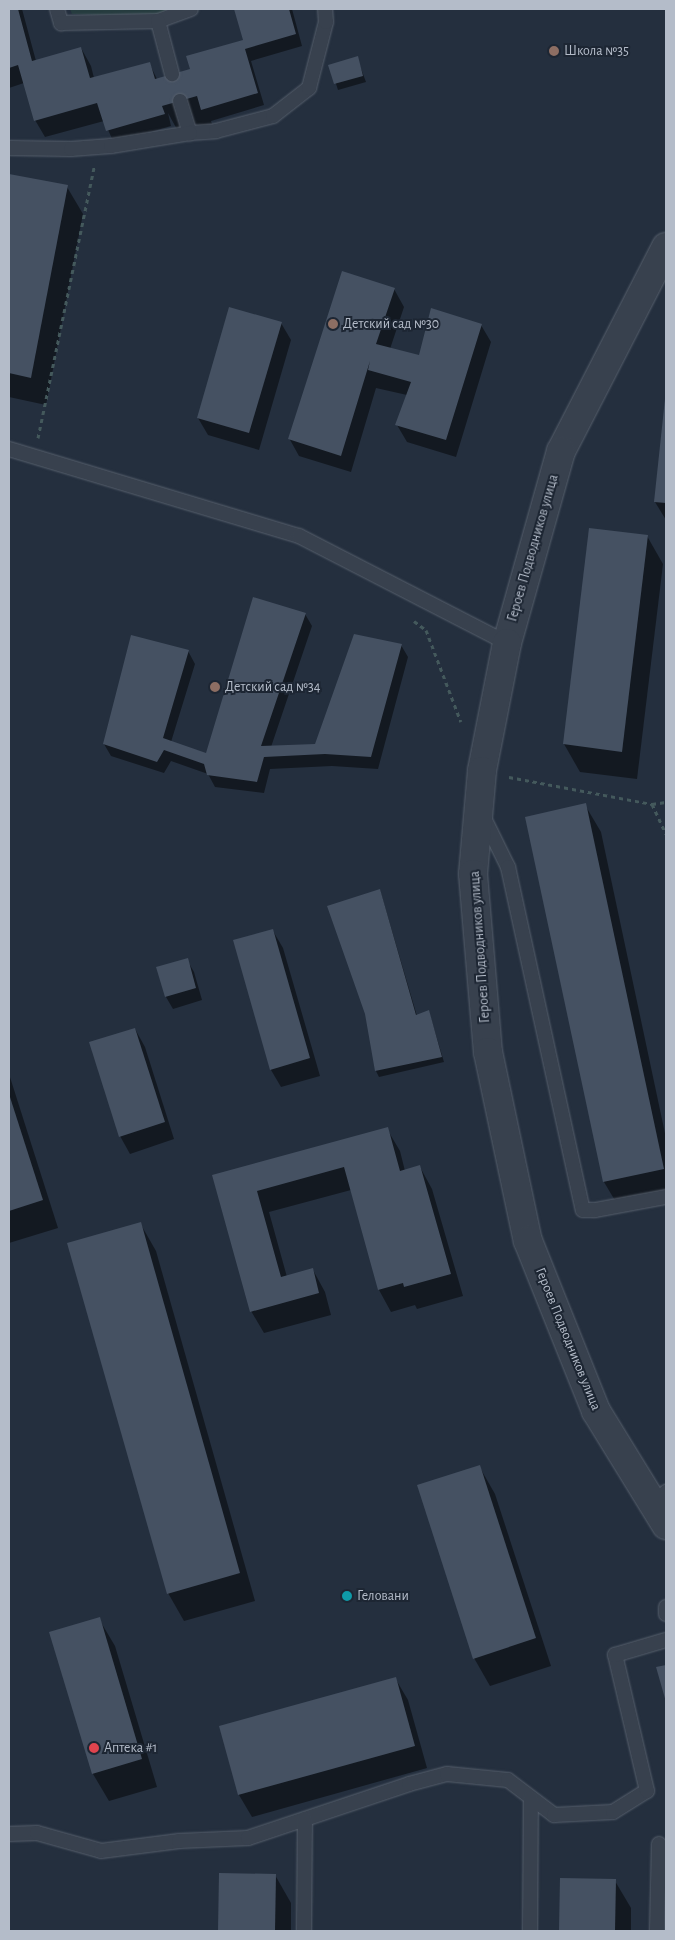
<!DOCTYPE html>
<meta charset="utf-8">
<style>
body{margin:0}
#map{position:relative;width:675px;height:1940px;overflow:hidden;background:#242f3e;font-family:"Alegreya Sans",sans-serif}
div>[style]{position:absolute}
.green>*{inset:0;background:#263c3f}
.shadow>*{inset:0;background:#0007}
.building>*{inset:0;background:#455162}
.path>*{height:3px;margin-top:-1.5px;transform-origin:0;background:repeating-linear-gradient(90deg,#44595c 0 4px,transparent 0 8px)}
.roads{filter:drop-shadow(0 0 1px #565f6c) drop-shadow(0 0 1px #565f6c)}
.lane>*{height:14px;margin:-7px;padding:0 7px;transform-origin:7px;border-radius:7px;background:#38414e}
.street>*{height:28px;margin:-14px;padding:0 14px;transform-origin:14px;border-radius:14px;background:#38414e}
.dots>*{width:14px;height:14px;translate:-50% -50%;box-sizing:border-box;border:2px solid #1d2633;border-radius:50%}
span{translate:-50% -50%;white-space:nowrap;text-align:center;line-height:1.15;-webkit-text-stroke:4px #1d2633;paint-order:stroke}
.poi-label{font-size:14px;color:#b4bcc9}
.left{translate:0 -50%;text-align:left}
.street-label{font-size:14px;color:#b4bcc9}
.frame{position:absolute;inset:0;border:10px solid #b4bcc9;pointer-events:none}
</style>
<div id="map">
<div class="green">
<div style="clip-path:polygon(70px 9px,169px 9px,158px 15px,146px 17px,72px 14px)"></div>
</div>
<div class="shadow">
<div style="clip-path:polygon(9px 9px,22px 9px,36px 61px,81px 48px,91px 66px,94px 78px,149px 63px,157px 79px,191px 70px,244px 41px,235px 9px,292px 9px,302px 46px,251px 61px,264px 105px,211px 121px,212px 124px,179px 133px,168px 113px,171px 126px,114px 143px,104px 121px,45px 137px,35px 120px,24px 83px,9px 88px)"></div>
<div style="clip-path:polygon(357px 58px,366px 82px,338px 90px,330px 65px)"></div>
<div style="clip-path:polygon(9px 175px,67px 187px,83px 214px,46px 405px,9px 397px)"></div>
<div style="clip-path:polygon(394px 289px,404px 307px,390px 349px,419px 356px,481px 325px,491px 342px,456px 457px,407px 442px,397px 425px,407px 395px,376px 388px,351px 472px,299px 456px,289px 438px)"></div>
<div style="clip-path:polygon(281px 323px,291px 340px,259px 450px,208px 435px,198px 418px)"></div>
<div style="clip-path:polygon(666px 398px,666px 520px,655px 502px)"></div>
<div style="clip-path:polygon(647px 536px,663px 564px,637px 779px,580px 772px,564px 744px)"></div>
<div style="clip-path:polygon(305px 614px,312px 626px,271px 747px,316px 745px,401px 645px,408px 657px,378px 769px,332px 766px,270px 769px,264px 793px,215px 787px,208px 774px,171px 761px,164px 773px,111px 756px,104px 744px,188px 651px,195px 664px,171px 742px,207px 754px)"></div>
<div style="clip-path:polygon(585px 805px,601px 832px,666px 1138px,666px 1200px,620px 1209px,604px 1182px)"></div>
<div style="clip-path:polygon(380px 890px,417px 1016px,429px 1012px,444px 1062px,379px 1077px,376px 1071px)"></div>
<div style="clip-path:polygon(273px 931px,283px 948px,320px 1076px,281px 1087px,271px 1070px)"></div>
<div style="clip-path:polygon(187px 960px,194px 972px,202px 1000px,173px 1009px,166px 997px,158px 968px)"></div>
<div style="clip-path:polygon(135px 1029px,145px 1047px,174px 1139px,130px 1154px,120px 1136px)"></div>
<div style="clip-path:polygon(9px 1074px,58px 1228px,9px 1243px)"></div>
<div style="clip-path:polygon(387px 1129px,400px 1151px,405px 1171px,420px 1167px,432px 1189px,463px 1296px,417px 1309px,415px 1305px,391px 1312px,379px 1290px,351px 1190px,269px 1212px,287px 1277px,313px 1270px,325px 1292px,331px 1315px,264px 1333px,251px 1311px,213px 1176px)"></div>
<div style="clip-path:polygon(140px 1223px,156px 1251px,255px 1601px,184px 1621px,168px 1593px)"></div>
<div style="clip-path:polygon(479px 1466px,495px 1494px,551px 1666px,490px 1686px,474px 1658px)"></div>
<div style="clip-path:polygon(99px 1619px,115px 1646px,157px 1787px,109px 1801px,93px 1774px,51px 1633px)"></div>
<div style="clip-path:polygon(395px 1678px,408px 1700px,427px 1768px,252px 1817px,239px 1795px,220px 1727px)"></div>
<div style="clip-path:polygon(220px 1874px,275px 1875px,291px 1903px,291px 1931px,219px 1931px)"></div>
<div style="clip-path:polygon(562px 1879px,615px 1881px,631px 1908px,631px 1931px,560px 1931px)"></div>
</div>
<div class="building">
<div style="clip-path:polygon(9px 9px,18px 9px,32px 61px,81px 47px,90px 78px,150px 62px,155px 79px,190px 69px,186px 56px,243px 40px,234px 9px,289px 9px,296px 34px,245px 49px,258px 93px,201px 110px,197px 96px,162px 106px,165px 114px,106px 131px,97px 103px,34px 121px,18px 65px,9px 68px)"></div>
<div style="clip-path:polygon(358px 56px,363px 76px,334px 84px,328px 65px)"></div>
<div style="clip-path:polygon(9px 174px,68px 185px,31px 378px,9px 373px)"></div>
<div style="clip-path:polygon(342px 271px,395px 288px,376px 344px,419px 355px,431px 308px,482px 324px,446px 440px,395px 425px,411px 382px,368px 370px,370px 361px,341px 456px,288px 439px)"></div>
<div style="clip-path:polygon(229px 307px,282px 322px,249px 433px,197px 418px)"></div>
<div style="clip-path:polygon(665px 399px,666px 399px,666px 503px,654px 502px)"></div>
<div style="clip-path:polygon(589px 528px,648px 535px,622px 752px,563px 744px)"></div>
<div style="clip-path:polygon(253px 597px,306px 613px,261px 746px,315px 744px,354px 634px,402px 644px,371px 757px,325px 754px,264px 757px,257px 782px,207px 775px,204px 764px,164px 750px,157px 762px,103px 744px,131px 635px,189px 650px,163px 738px,206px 753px)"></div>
<div style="clip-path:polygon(586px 803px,664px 1169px,603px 1182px,525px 817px)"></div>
<div style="clip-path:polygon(380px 889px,416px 1015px,429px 1010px,442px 1057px,375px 1071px,365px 1014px,327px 906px)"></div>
<div style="clip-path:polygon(273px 929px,310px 1058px,270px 1070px,233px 940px)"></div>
<div style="clip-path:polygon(188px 958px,196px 988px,165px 997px,156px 967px)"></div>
<div style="clip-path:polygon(135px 1028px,165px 1122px,119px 1137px,89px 1042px)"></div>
<div style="clip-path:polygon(9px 1094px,43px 1200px,9px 1211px)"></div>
<div style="clip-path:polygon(388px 1127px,400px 1171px,420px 1165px,451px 1274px,404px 1287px,403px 1283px,378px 1290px,344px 1167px,257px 1191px,281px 1277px,313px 1268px,319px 1293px,250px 1312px,212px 1175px)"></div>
<div style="clip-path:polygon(141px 1222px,240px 1573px,167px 1594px,67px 1243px)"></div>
<div style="clip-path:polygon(480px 1465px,536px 1638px,473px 1659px,417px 1485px)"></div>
<div style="clip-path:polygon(100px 1617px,142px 1759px,92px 1774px,49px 1632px)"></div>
<div style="clip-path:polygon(666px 1665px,666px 1702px,656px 1667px)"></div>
<div style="clip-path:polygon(396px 1677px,415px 1746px,238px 1795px,219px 1726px)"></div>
<div style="clip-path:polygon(219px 1873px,276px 1874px,275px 1931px,218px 1931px)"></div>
<div style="clip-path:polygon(560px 1878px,616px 1879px,615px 1931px,559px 1931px)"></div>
</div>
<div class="path">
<div style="left:38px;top:438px;width:277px;rotate:-78.3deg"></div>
<div style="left:414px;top:621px;width:15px;rotate:37deg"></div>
<div style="left:426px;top:630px;width:98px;rotate:69.2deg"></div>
<div style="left:509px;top:777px;width:146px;rotate:10.7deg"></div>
<div style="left:652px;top:804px;width:14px;rotate:-8deg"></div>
<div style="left:652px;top:804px;width:33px;rotate:65deg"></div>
</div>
<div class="roads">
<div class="lane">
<div style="left:57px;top:9px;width:15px;rotate:74deg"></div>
<div style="left:61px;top:23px;width:97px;rotate:-1.2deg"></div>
<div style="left:158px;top:21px;width:35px;rotate:-20deg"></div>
<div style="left:158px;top:21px;width:55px;rotate:75.2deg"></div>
<div style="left:180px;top:101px;width:34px;rotate:73deg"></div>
<div style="left:190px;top:133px;width:26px;rotate:-4deg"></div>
<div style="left:216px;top:131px;width:59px;rotate:-14.7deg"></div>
<div style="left:273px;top:116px;width:46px;rotate:-37.9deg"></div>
<div style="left:309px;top:88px;width:68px;rotate:-75.6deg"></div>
<div style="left:326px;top:22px;width:13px;rotate:-94deg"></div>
<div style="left:9px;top:148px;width:62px;rotate:0.9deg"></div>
<div style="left:71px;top:149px;width:40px;rotate:-4.3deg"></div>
<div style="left:111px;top:146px;width:80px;rotate:-9.3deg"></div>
<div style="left:9px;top:449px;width:303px;rotate:16.7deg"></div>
<div style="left:299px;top:536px;width:234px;rotate:27.2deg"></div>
<div style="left:483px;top:816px;width:57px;rotate:63.9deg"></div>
<div style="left:508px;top:867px;width:351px;rotate:77.7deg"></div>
<div style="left:583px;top:1210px;width:12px"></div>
<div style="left:595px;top:1210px;width:72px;rotate:-10.4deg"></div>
<div style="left:655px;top:1507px;width:19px;rotate:-54deg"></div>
<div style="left:666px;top:1607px;width:7px;rotate:90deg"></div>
<div style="left:9px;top:1834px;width:28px;rotate:-2deg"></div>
<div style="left:37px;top:1833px;width:66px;rotate:15.7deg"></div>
<div style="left:101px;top:1851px;width:79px;rotate:-7.3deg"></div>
<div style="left:179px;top:1841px;width:69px;rotate:-2.5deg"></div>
<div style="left:248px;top:1838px;width:170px;rotate:-18.5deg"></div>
<div style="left:409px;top:1784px;width:39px;rotate:-15deg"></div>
<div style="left:447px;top:1774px;width:61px;rotate:5.6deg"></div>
<div style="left:508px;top:1780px;width:58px;rotate:37.3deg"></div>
<div style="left:554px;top:1815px;width:59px;rotate:-2.9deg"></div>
<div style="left:613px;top:1812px;width:40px;rotate:-32deg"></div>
<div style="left:647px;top:1791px;width:140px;rotate:-103.2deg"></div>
<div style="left:615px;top:1655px;width:53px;rotate:-16.4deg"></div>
<div style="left:304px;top:1931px;width:112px;rotate:-89.5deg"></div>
<div style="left:530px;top:1931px;width:133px;rotate:-89.6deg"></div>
<div style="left:657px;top:1931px;width:87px;rotate:-88.7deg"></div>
</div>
<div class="street">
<div style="left:666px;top:247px;width:229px;rotate:117.2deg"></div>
<div style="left:561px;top:451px;width:199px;rotate:105.7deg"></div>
<div style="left:507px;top:643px;width:130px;rotate:101.1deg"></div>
<div style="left:482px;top:771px;width:103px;rotate:95deg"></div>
<div style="left:473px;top:874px;width:179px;rotate:85.2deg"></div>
<div style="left:488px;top:1052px;width:193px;rotate:78.1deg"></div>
<div style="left:528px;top:1241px;width:183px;rotate:68.2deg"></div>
<div style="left:596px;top:1411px;width:134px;rotate:58.4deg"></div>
</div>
</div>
<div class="dots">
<div style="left:554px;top:51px;background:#8d6e63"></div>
<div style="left:333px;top:324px;background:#8d6e63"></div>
<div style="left:215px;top:687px;background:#8d6e63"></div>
<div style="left:347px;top:1596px;background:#0f9aa8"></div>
<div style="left:94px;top:1748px;background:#e0444e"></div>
</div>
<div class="poi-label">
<span class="left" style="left:564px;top:51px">Школа №35</span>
<span class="left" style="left:343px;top:324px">Детский сад №30</span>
<span class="left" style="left:225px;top:687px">Детский сад №34</span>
<span class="left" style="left:357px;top:1596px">Геловани</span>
<span class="left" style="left:104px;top:1748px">Аптека #1</span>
</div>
<div class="street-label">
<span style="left:533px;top:548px;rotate:-74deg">Героев Подводников улица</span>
<span style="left:480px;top:947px;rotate:-94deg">Героев Подводников улица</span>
<span style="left:568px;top:1339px;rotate:68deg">Героев Подводников улица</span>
</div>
<div class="frame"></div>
</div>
